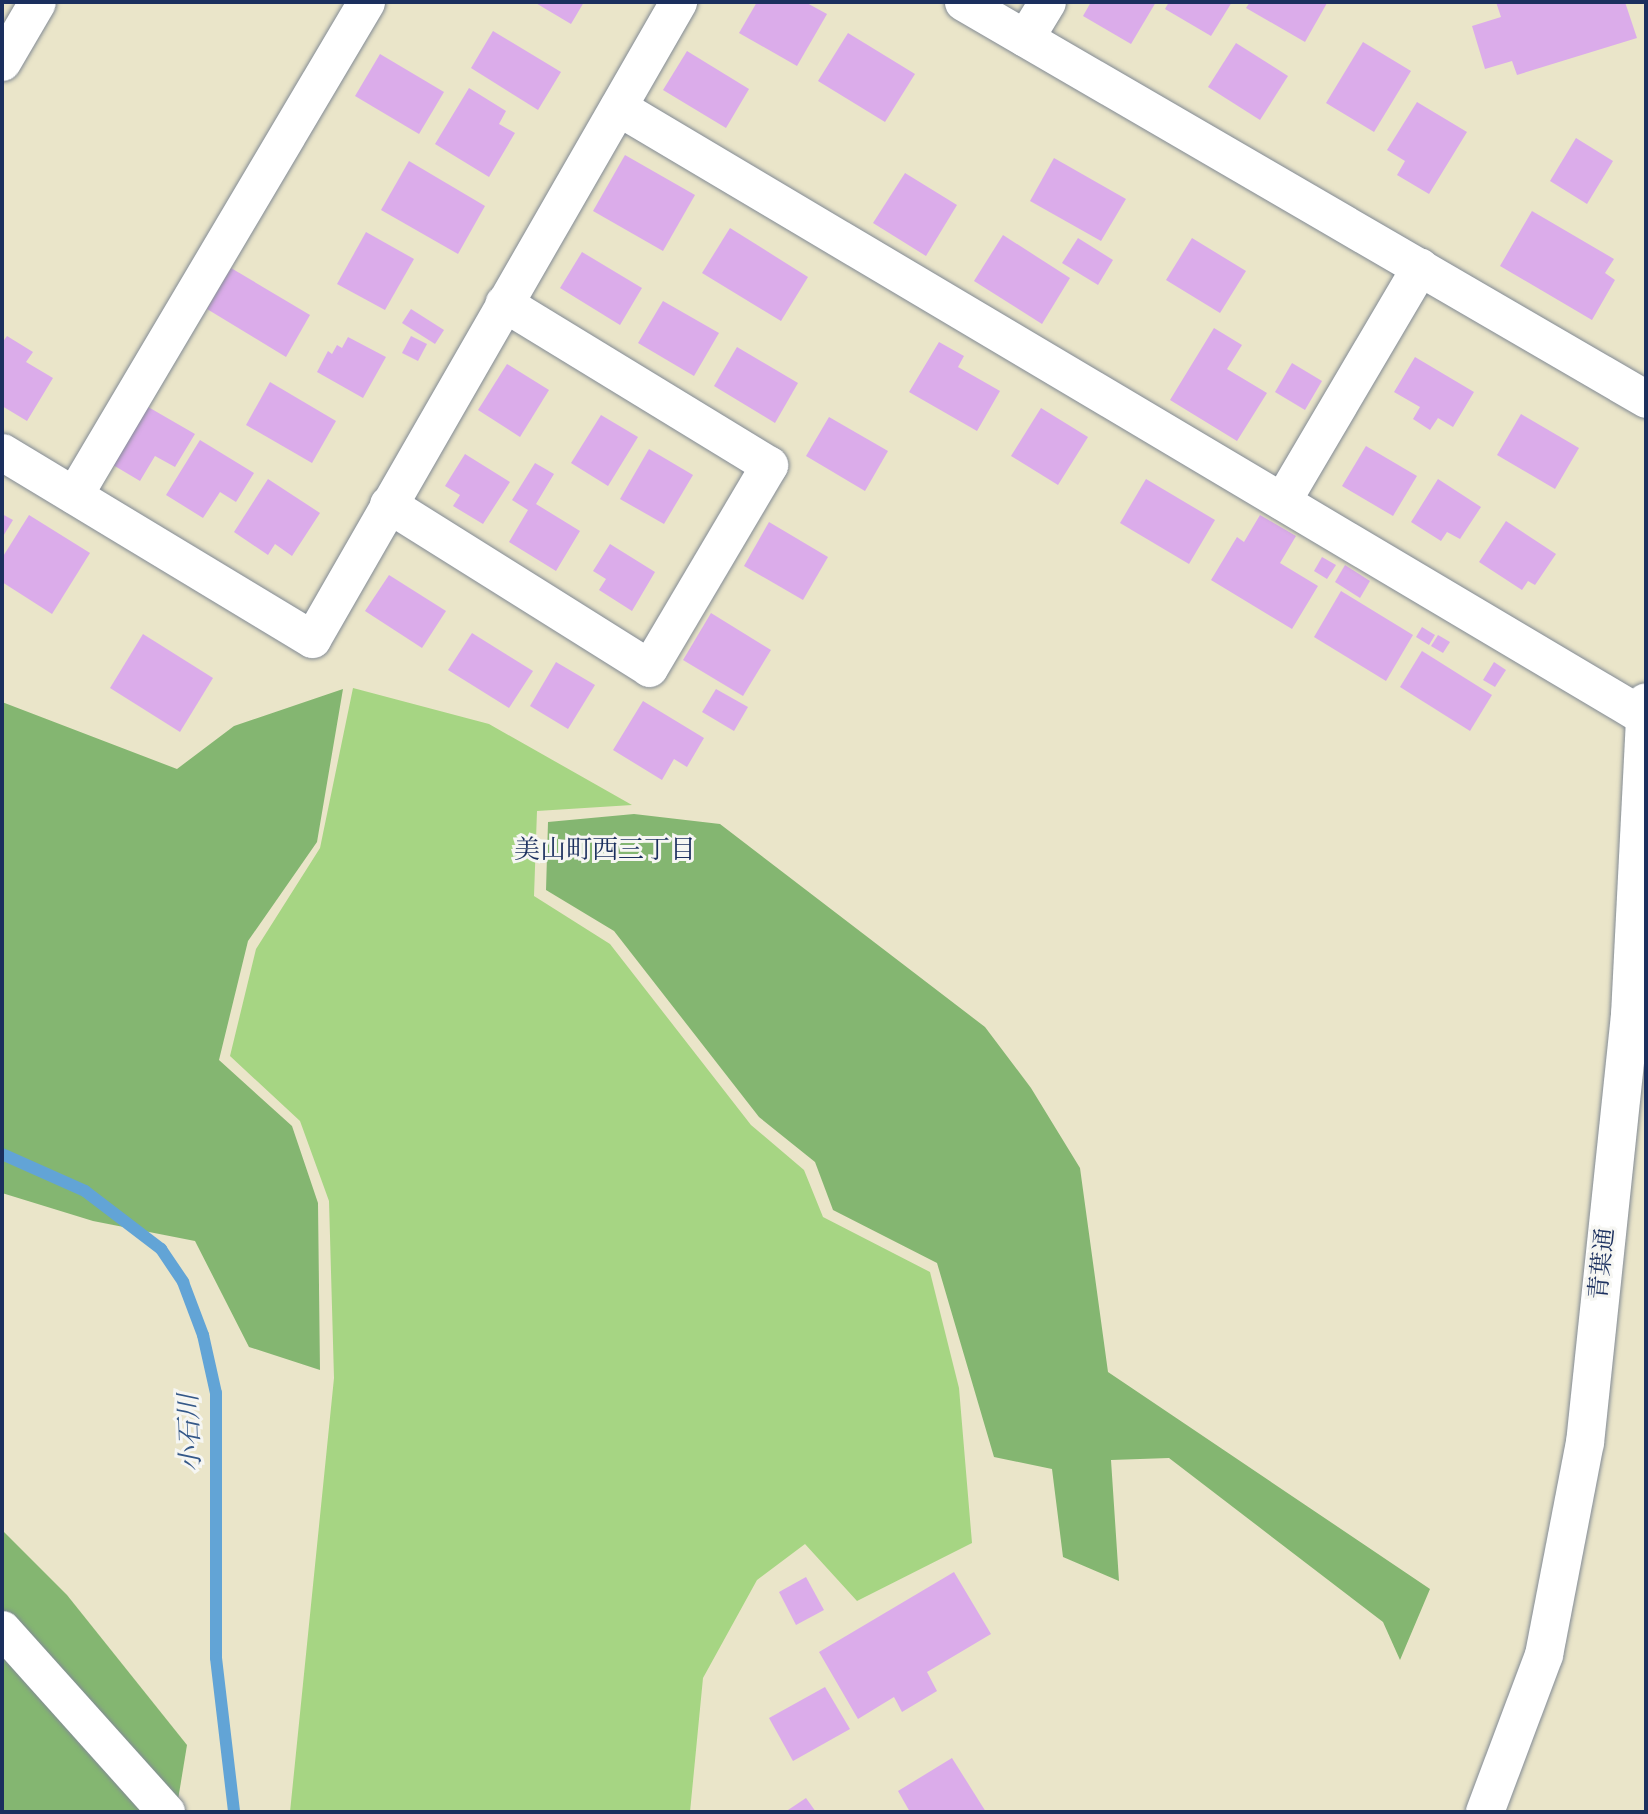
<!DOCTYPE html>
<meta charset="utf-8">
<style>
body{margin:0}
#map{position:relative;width:1648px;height:1814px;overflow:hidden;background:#eae5c9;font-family:Vollkorn,"Noto Serif JP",serif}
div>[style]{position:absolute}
.green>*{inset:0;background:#a6d583}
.forest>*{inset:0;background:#84b671}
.stream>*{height:12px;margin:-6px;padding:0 6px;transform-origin:6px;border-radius:6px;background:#62a4d6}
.building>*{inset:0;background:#dbacea}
.roads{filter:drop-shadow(0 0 2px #828a94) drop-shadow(0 0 2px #828a94)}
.street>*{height:37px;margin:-18.5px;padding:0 18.5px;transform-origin:18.5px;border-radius:18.5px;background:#fff}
.secondary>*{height:38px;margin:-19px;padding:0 19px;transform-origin:19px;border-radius:19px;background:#fff}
span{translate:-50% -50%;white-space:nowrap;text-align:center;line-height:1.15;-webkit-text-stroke:6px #f6f6f2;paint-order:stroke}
.street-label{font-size:24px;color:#1b2f5e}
.neighbourhood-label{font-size:26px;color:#1b2f5e}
.water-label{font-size:26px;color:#345888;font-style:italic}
.frame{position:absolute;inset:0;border:4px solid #1b2f5e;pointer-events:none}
</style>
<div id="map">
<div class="green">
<div style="clip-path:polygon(353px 688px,489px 724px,632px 805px,537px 811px,534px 896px,610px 944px,751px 1125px,804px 1170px,823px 1217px,930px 1272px,959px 1388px,972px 1543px,857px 1601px,805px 1544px,757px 1580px,703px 1678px,690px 1812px,290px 1812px,334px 1378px,329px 1201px,300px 1121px,230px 1056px,256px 949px,320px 848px)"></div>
</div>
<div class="forest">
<div style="clip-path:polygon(343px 689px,317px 842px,248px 941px,219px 1060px,292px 1126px,318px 1203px,320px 1370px,249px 1347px,195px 1241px,93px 1221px,2px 1193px,2px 702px,177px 769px,234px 726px)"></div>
<div style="clip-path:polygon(634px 814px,720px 824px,985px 1027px,1031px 1088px,1080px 1168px,1108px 1372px,1430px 1589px,1400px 1660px,1383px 1622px,1169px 1458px,1111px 1460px,1119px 1581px,1063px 1557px,1052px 1469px,994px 1457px,937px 1263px,833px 1210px,815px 1162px,759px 1117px,614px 931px,546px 890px,548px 822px)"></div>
<div style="clip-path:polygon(2px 1530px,67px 1595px,187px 1745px,176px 1812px,2px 1812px)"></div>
</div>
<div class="stream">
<div style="left:2px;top:1154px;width:91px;rotate:24deg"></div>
<div style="left:85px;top:1191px;width:96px;rotate:37.3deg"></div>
<div style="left:161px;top:1249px;width:40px;rotate:56deg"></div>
<div style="left:183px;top:1282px;width:57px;rotate:69.3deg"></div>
<div style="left:203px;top:1335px;width:59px;rotate:77.4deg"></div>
<div style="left:216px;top:1393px;width:265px;rotate:90deg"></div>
<div style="left:216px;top:1658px;width:155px;rotate:83.3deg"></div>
</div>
<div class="building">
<div style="clip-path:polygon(534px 2px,584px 2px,571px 24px)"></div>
<div style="clip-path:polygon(757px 2px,805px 2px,827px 14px,797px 66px,739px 33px)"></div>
<div style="clip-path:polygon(1091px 2px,1156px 2px,1131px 44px,1083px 16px)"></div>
<div style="clip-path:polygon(1169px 2px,1232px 2px,1211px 36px,1165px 9px)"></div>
<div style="clip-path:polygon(1250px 2px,1326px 2px,1327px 3px,1305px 42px,1246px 8px)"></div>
<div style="clip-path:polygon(1496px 2px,1625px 2px,1637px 38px,1517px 75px,1512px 61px,1485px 69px,1472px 26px,1501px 17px)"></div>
<div style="clip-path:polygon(493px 31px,561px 72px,538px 110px,471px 68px)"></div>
<div style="clip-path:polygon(848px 33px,915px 74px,885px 122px,818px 81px)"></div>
<div style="clip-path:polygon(1363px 42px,1411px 71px,1374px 132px,1326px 103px)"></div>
<div style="clip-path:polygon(1236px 43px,1288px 76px,1260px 120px,1208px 87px)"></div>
<div style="clip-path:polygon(687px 51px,749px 89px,726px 128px,663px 90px)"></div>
<div style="clip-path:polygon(380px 54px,444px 92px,419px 134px,355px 96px)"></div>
<div style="clip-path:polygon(469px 88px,506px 111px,499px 124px,515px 133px,489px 177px,435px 144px)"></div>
<div style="clip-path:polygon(1417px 102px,1467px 132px,1429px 194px,1397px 175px,1405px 161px,1387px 150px)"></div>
<div style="clip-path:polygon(1576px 138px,1613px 161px,1587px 204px,1550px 181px)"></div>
<div style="clip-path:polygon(625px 155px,695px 195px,663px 251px,593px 211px)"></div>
<div style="clip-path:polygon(1054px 158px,1126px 199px,1101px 241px,1030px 201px)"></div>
<div style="clip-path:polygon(409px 161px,485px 206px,458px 254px,381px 210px)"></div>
<div style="clip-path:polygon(905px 173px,957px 205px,926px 256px,873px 223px)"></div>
<div style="clip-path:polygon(1532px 211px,1614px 259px,1605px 273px,1615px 280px,1592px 320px,1500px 266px)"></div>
<div style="clip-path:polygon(730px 228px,808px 277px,781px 321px,702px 273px)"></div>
<div style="clip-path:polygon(366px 232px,414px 259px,385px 310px,337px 284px)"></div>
<div style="clip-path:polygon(1003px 235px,1070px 278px,1042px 324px,974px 281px)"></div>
<div style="clip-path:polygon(1078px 238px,1113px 260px,1098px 285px,1062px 263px)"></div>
<div style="clip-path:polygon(1192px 238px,1246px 271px,1220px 313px,1166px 280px)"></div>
<div style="clip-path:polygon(582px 252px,642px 288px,620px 325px,560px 288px)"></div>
<div style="clip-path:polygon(231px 268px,310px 315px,286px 357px,207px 309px)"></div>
<div style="clip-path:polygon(663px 301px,719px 333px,694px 376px,638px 343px)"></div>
<div style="clip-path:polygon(411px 309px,444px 330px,435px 344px,402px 323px)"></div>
<div style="clip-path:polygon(1214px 328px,1242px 345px,1227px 369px,1267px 393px,1237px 441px,1170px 400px)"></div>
<div style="clip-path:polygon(7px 336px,33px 352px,26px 362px,53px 378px,27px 421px,2px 406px,2px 343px)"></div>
<div style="clip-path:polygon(411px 336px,427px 344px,418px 361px,402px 353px)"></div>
<div style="clip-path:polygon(348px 337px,386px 357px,363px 398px,317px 372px,328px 351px,332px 354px,337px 345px,342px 348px)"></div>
<div style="clip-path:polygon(939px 342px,964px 356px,958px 367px,1000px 391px,977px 431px,909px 392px)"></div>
<div style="clip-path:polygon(737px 347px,798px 383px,775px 423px,714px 386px)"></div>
<div style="clip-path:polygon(1415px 357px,1474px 392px,1453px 427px,1438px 418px,1430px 430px,1413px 419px,1420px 407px,1394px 392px)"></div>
<div style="clip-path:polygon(1292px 363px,1322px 381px,1305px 410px,1275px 392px)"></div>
<div style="clip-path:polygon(507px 364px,549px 390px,520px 437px,478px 410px)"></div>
<div style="clip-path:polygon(270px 382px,336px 421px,312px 463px,246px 425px)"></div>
<div style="clip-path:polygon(143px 404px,195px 434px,175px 467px,155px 456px,140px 481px,108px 462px)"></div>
<div style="clip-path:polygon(1041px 408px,1088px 437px,1058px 485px,1011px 456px)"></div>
<div style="clip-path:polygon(1521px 414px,1579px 448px,1555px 489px,1497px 455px)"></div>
<div style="clip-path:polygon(601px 415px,638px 437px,608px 486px,571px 463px)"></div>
<div style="clip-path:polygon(829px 417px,888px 451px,865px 491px,806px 456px)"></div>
<div style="clip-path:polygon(200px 440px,254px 473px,236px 502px,220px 492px,203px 518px,166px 495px)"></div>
<div style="clip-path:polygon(1366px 446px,1417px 476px,1393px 516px,1342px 486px)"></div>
<div style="clip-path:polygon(649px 449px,693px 475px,664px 524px,620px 499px)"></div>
<div style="clip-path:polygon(465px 454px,510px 482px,483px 524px,453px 506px,460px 495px,445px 486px)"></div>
<div style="clip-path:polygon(535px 463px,554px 474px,536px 504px,580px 531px,556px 571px,509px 542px,528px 510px,512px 500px)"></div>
<div style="clip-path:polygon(268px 479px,320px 513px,292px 556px,275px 544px,268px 555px,234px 532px)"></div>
<div style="clip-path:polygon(1146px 479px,1215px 520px,1189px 564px,1120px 523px)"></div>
<div style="clip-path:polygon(1438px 479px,1481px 507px,1460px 539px,1447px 532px,1441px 541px,1411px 522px)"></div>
<div style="clip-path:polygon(2px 514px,13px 520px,2px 538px)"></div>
<div style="clip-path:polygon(29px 515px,90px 553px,52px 614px,2px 582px,2px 558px)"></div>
<div style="clip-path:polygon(1260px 515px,1296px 536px,1280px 563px,1318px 586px,1292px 629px,1211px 580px,1237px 537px,1244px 542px)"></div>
<div style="clip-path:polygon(1506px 521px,1556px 554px,1535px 585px,1528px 581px,1522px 590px,1479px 562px)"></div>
<div style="clip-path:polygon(769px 522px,828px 557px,803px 600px,744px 566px)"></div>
<div style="clip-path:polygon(610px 544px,655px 572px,632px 611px,599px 590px,606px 579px,593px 571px)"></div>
<div style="clip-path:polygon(1322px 557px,1336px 565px,1327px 579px,1314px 571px)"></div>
<div style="clip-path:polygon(1345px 565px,1370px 581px,1360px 598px,1335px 582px)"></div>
<div style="clip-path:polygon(389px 575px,446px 611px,422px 648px,365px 611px)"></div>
<div style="clip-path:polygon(1341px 591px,1413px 635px,1386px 681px,1314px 637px)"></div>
<div style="clip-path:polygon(711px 613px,771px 650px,743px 696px,683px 660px)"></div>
<div style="clip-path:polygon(1422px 627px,1435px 635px,1429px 645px,1416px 637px)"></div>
<div style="clip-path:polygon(472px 633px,533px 671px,509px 708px,448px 670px)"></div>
<div style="clip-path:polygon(143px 634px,213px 678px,180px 732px,110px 688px)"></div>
<div style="clip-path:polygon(1438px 635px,1450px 642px,1443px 653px,1431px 646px)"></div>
<div style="clip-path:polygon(1422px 651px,1492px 695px,1470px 731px,1400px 687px)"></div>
<div style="clip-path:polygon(556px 662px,595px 685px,568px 729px,530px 706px)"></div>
<div style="clip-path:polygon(1494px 662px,1506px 670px,1495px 687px,1483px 680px)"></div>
<div style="clip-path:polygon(716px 689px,748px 707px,734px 731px,702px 712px)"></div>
<div style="clip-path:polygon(643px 701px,704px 738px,687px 767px,674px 759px,662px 780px,613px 750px)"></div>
<div style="clip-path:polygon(954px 1572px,991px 1634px,927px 1672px,937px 1691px,902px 1712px,894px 1697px,858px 1719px,819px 1652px)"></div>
<div style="clip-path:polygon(806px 1577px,824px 1610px,796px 1625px,779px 1592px)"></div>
<div style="clip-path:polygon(825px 1687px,850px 1729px,793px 1761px,769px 1718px)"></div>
<div style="clip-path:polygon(952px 1758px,986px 1812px,910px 1812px,898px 1791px)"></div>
<div style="clip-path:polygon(806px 1798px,816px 1812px,785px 1812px)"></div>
</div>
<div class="roads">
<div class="street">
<div style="left:963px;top:2px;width:790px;rotate:30.17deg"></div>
<div style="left:1025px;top:38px;width:42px;rotate:-58.6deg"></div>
<div style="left:2px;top:62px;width:69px;rotate:-59.7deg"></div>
<div style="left:618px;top:107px;width:1194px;rotate:30.71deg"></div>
<div style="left:2px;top:452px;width:362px;rotate:31.1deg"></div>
<div style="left:312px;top:639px;width:735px;rotate:-60.12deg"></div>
<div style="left:74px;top:495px;width:573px;rotate:-59.36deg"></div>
<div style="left:1282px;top:501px;width:272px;rotate:-59.5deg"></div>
<div style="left:388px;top:504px;width:308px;rotate:32.1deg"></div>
<div style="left:649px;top:668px;width:236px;rotate:-59.4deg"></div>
<div style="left:769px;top:465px;width:311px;rotate:-148.6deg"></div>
<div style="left:2px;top:1629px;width:246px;rotate:48.1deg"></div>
</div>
<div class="secondary">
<div style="left:1485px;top:1812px;width:168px;rotate:-69.4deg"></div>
<div style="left:1544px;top:1655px;width:216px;rotate:-79.1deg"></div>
<div style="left:1585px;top:1443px;width:430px;rotate:-84deg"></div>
<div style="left:1630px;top:1015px;width:313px;rotate:-87.1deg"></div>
</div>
</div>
<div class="street-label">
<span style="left:1604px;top:1264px;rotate:-84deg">青葉通</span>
</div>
<div class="neighbourhood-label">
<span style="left:605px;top:852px">美山町西三丁目</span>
</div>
<div class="water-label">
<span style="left:192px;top:1433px;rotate:-92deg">小石川</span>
</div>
<div class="frame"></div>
</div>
